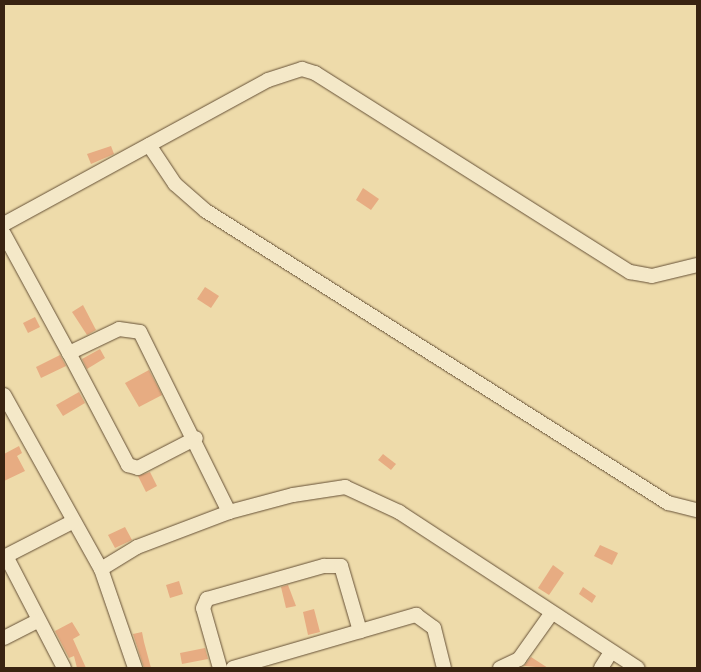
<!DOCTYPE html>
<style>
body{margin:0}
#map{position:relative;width:701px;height:672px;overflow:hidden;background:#eedbaa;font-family:"IM FELL Double Pica",serif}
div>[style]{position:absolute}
.building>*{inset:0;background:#e7ac82}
.roads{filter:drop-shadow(0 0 1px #665137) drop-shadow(0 0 1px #665137)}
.minor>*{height:14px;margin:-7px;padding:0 7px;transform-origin:7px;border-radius:7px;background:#f4e8c8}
span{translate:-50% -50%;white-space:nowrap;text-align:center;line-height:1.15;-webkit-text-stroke:4.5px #f4e8c8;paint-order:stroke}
.frame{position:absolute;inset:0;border:5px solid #392311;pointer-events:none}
</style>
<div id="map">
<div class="building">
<div style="clip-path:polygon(111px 146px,114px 154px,91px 164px,87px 154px)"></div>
<div style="clip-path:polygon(363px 188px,379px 199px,371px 210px,356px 200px)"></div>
<div style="clip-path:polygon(205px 287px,219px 296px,211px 308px,197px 299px)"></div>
<div style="clip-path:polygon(83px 305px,96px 330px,87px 335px,72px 312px)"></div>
<div style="clip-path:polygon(35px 317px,40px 327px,28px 333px,23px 323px)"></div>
<div style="clip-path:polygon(100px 349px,105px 358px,87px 369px,82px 359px)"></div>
<div style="clip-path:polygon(60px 355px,66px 366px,41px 378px,36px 367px)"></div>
<div style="clip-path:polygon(149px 370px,162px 395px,139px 407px,125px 383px)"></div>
<div style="clip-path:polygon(79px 392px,85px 403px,63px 416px,56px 405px)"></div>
<div style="clip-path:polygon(19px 446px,22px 453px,17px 456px,25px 471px,4px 481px,4px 454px)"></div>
<div style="clip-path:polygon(383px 454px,396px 464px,391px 470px,378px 460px)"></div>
<div style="clip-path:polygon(150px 472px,157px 486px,146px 492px,138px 476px)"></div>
<div style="clip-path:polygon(125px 527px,132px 540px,115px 548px,108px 535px)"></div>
<div style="clip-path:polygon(600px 545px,618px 553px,612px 565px,594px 556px)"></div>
<div style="clip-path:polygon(553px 565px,564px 573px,549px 595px,538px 588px)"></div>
<div style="clip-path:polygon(179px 581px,183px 594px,170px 598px,166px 585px)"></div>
<div style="clip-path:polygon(288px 585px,296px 606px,286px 608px,281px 587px)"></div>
<div style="clip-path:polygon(583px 587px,596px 596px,592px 603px,579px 594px)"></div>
<div style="clip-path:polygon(314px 609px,320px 632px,308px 635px,303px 612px)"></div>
<div style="clip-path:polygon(72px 622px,80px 635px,73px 639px,86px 668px,77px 668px,74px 656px,69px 658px,55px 631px)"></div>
<div style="clip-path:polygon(142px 632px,144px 642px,151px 668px,144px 668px,133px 634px)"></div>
<div style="clip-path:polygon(205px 648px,208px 659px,182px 664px,180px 653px)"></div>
<div style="clip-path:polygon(531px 657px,548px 668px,524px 666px)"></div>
</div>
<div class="roads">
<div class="minor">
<div style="left:149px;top:145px;width:47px;rotate:56.3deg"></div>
<div style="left:175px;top:184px;width:41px;rotate:41.1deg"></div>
<div style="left:206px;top:211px;width:547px;rotate:32.29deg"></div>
<div style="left:668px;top:503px;width:30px;rotate:14deg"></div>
<div style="left:4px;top:224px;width:301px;rotate:-28.6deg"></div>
<div style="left:268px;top:80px;width:36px;rotate:-18deg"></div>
<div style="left:302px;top:69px;width:14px;rotate:17deg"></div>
<div style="left:315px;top:73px;width:373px;rotate:32.3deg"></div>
<div style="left:630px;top:272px;width:22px;rotate:10deg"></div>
<div style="left:652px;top:276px;width:46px;rotate:-13.7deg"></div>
<div style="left:4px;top:234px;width:136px;rotate:61.4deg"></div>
<div style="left:69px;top:353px;width:55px;rotate:-25.6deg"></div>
<div style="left:119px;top:329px;width:21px;rotate:8deg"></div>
<div style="left:140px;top:332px;width:201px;rotate:63.7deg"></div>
<div style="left:69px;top:353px;width:127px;rotate:62.2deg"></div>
<div style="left:128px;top:465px;width:10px;rotate:17deg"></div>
<div style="left:138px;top:468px;width:65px;rotate:-27.3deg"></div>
<div style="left:4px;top:395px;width:199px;rotate:60.9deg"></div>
<div style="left:101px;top:569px;width:105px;rotate:71deg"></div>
<div style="left:6px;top:556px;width:126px;rotate:62.6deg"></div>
<div style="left:4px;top:557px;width:76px;rotate:-27.2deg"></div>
<div style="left:101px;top:569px;width:42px;rotate:-31.4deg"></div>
<div style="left:137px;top:547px;width:98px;rotate:-20.8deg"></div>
<div style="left:229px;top:512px;width:66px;rotate:-14.9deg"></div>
<div style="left:293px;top:495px;width:53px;rotate:-8.7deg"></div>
<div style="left:345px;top:487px;width:60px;rotate:24.8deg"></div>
<div style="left:399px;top:512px;width:285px;rotate:33.2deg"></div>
<div style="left:4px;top:638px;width:39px;rotate:-27deg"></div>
<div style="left:220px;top:668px;width:62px;rotate:-105.8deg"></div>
<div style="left:203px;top:608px;width:10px;rotate:-66deg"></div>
<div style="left:207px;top:599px;width:122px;rotate:-15.8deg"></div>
<div style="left:324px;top:566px;width:17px"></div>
<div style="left:341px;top:566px;width:68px;rotate:73.7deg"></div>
<div style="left:233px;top:668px;width:191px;rotate:-16.2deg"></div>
<div style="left:416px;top:615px;width:22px;rotate:36deg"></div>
<div style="left:434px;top:628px;width:41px;rotate:76deg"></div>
<div style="left:500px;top:668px;width:21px;rotate:-25deg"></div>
<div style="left:519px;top:659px;width:55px;rotate:-54.6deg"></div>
<div style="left:601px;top:668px;width:19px;rotate:-58deg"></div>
</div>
</div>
<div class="frame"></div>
</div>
